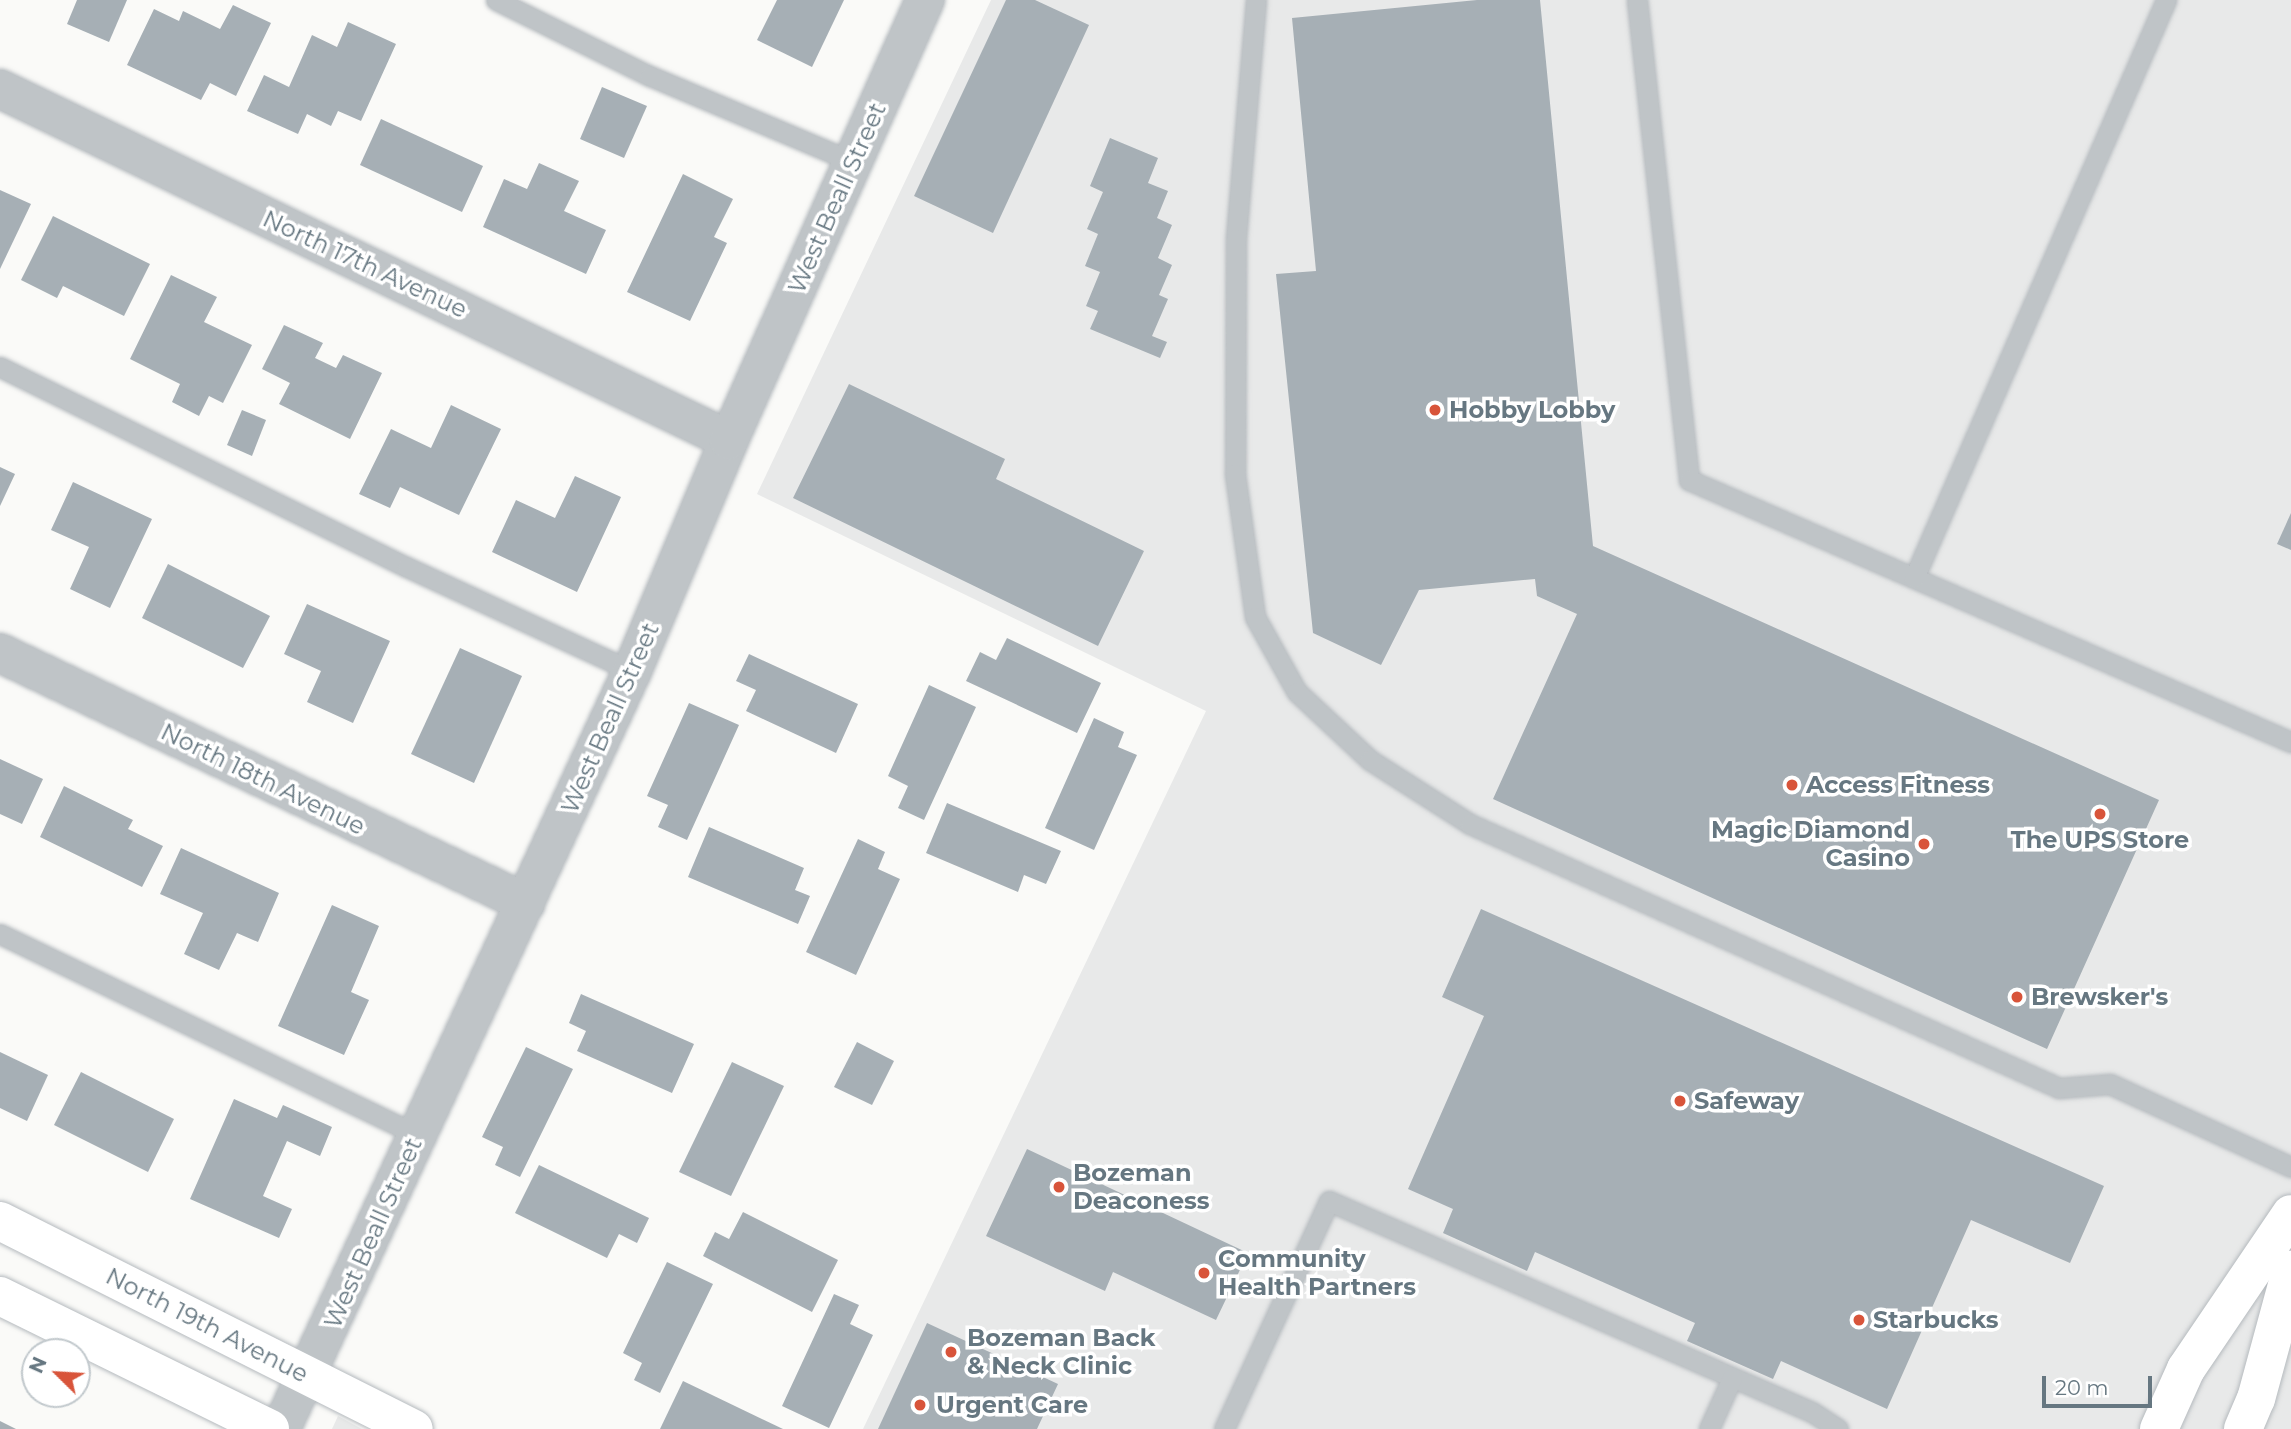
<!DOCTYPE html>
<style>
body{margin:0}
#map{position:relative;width:2291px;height:1429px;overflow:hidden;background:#fafaf8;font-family:Montserrat,sans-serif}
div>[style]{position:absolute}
.built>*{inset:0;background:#e8e9e9}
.building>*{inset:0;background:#a6afb5}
.roads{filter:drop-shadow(0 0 2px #b5babe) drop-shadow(0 0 2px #b5babe)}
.lane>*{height:19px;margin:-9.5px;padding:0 9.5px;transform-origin:9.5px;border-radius:9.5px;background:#bfc4c7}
.street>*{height:38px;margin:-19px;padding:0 19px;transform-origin:19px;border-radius:19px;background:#bfc4c7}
.primary>*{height:38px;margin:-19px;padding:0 19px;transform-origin:19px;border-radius:19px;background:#fff}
.highway>*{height:38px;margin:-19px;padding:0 19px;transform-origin:19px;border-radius:19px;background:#fff}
.dots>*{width:19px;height:19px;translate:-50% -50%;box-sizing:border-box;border:4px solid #fff;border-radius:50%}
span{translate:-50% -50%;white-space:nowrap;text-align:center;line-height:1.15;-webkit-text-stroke:7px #fff;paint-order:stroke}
.street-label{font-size:24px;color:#667781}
.poi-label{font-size:24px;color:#667781;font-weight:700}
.left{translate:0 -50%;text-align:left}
.right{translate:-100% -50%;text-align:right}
.north{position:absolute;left:21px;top:1338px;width:70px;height:70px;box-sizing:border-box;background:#fff;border:2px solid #c2c9cd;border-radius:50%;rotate:294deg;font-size:19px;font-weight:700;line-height:28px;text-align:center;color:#667781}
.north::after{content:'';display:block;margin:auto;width:24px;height:32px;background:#d8543a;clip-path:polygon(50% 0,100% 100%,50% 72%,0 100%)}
.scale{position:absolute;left:2042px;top:1376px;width:110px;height:32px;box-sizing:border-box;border:4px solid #667781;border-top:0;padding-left:9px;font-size:21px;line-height:24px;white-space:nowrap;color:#667781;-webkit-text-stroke:5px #fff;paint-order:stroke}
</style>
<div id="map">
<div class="built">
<div style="clip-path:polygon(991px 0,2291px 0,2291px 1429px,863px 1429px,1206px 711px,757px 494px)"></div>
<div style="clip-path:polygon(338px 1416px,362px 1429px,332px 1429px)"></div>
</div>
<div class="building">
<div style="clip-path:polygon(77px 0,127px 0,109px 42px,67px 24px)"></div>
<div style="clip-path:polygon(777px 0,844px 0,812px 67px,757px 40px)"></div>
<div style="clip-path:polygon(1006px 0,1035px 0,1089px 25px,993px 233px,914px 196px)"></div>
<div style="clip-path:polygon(1477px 0,1540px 0,1593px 546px,2159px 800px,2047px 1049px,1493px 799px,1577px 614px,1537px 596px,1535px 579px,1419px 590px,1381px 665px,1313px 633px,1276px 274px,1316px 271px,1292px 18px)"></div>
<div style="clip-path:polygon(233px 5px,271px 23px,236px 96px,210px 83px,201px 100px,127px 65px,154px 9px,179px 21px,183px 11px,220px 29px)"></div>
<div style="clip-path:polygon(348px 22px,396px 44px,361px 121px,338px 111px,331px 126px,307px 114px,298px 134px,247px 111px,264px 75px,289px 87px,312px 35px,337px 47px)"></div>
<div style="clip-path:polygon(602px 87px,647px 106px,624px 158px,580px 139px)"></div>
<div style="clip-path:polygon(381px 119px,483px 166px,462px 212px,360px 165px)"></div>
<div style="clip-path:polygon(1110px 138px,1158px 158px,1148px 183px,1168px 191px,1157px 218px,1172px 225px,1158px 258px,1172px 265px,1159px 295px,1168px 299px,1152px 336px,1167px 342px,1160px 358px,1090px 329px,1098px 311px,1086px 306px,1100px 272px,1085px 266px,1098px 234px,1087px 229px,1103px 192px,1090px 186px)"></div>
<div style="clip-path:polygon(539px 163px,579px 181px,564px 211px,606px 230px,586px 274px,483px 227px,504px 179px,527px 189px)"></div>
<div style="clip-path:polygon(683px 174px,733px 199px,714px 237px,727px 243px,690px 321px,627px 292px)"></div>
<div style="clip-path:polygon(0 190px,31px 204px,0 269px)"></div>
<div style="clip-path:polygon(53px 216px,150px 264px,124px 316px,63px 286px,57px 298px,21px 280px)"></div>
<div style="clip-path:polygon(171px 275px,217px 297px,204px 322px,252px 345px,223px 403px,209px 396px,199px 416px,172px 402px,180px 384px,130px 359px)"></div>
<div style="clip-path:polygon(284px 325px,323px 343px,315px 358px,336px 368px,343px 355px,382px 373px,350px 439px,279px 404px,290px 383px,262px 369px)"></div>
<div style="clip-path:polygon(849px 384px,1005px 459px,996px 479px,1144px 551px,1098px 646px,793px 498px)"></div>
<div style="clip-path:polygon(451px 405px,501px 429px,459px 515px,400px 487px,390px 508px,359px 494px,391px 429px,431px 448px)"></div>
<div style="clip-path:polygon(242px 410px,266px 420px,252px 456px,227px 445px)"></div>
<div style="clip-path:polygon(0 467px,15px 474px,0 506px)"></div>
<div style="clip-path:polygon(575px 476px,621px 497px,577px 592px,492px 552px,516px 500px,555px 518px)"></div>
<div style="clip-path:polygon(73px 482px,152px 519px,110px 608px,70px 589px,89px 547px,51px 530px)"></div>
<div style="clip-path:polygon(2291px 513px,2291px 550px,2277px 544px)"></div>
<div style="clip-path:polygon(168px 564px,270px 616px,243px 668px,142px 618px)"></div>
<div style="clip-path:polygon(307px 604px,390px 641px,353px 723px,307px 702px,321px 671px,284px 654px)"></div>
<div style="clip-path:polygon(1007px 638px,1101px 683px,1077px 733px,966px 681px,980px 652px,996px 660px)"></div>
<div style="clip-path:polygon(460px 648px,522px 676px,474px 783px,411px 754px)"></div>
<div style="clip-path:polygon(749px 654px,858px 704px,836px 753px,746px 711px,756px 690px,736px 681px)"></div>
<div style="clip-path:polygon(929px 685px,976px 707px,924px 820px,898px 808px,908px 786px,888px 776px)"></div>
<div style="clip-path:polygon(689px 703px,739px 725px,687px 840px,658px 827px,668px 805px,647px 796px)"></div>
<div style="clip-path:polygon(1094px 718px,1124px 732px,1118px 747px,1137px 755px,1094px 850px,1045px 828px)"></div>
<div style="clip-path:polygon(0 759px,43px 779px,22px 824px,0 814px)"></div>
<div style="clip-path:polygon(64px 786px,133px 820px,128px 829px,163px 846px,142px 887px,40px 837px)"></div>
<div style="clip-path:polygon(947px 803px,1061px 851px,1046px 884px,1024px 875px,1018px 892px,926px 853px)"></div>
<div style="clip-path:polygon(709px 827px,804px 868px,795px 890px,810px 896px,798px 924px,688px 877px)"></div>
<div style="clip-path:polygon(858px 839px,885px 852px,878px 869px,900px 879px,856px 975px,806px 952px)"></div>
<div style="clip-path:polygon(181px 848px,279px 893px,258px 942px,237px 933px,219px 970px,184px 954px,203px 913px,160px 894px)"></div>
<div style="clip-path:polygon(332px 905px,379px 926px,351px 992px,369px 1000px,344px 1055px,278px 1026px)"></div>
<div style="clip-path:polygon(1481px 909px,2104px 1186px,2070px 1263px,1971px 1220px,1887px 1409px,1781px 1361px,1773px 1379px,1687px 1341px,1695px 1323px,1535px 1252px,1527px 1271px,1443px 1233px,1453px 1209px,1408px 1189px,1484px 1016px,1442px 997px)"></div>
<div style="clip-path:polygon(581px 994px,694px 1044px,672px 1093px,577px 1051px,586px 1031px,569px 1023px)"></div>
<div style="clip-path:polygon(857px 1042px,894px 1061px,872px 1105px,834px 1087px)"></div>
<div style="clip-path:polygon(526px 1047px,573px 1069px,520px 1177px,495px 1165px,503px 1147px,482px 1137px)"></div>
<div style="clip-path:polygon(0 1052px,48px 1075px,27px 1121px,0 1108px)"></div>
<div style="clip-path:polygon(732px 1062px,784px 1086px,731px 1196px,679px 1172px)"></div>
<div style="clip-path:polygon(81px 1072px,174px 1119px,148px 1172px,54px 1125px)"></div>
<div style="clip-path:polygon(234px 1099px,277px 1118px,283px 1105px,332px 1127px,320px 1156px,287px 1141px,263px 1196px,292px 1209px,279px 1238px,190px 1199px)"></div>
<div style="clip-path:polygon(1027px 1149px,1248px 1253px,1216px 1320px,1113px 1272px,1105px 1291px,986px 1236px)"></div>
<div style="clip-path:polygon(539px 1165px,649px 1218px,637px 1243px,619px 1234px,607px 1258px,515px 1213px)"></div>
<div style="clip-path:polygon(743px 1212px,838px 1260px,812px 1312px,703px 1256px,715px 1232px,729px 1239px)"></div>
<div style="clip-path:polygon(667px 1262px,713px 1284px,660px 1393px,634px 1380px,642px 1363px,623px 1353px)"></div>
<div style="clip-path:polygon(834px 1294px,859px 1305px,850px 1324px,873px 1335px,829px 1428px,782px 1406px)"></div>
<div style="clip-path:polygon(927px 1323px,1058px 1384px,1037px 1429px,878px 1429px)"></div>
<div style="clip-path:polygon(683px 1381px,783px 1429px,660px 1429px)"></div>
<div style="clip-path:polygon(0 1421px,16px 1429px,0 1429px)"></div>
</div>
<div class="roads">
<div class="lane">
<div style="left:496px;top:0;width:172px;rotate:26.3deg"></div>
<div style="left:650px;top:76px;width:218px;rotate:22.9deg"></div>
<div style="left:1256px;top:0;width:240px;rotate:94.8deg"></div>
<div style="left:1236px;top:239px;width:235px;rotate:90.2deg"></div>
<div style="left:1235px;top:474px;width:144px;rotate:82deg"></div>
<div style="left:1255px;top:617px;width:86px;rotate:60.8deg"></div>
<div style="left:1297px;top:692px;width:100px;rotate:43deg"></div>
<div style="left:1370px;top:760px;width:119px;rotate:32.6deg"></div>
<div style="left:1470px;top:824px;width:645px;rotate:24.14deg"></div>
<div style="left:2059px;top:1088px;width:51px;rotate:-4.5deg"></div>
<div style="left:2110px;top:1084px;width:199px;rotate:24.6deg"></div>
<div style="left:1637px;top:0;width:483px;rotate:83.8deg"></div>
<div style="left:1689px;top:480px;width:657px;rotate:23.52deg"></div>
<div style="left:0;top:367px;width:453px;rotate:26.2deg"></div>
<div style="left:407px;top:567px;width:248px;rotate:24.8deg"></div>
<div style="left:1914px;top:578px;width:631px;rotate:-66.44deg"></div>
<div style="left:0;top:934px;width:463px;rotate:25.7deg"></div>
<div style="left:1224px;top:1429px;width:251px;rotate:-65.3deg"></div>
<div style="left:1329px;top:1201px;width:527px;rotate:23.6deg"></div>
<div style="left:1812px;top:1412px;width:31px;rotate:33deg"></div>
<div style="left:1709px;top:1429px;width:56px;rotate:-65.7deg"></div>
</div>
<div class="street">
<div style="left:0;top:89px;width:809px;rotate:25.71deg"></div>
<div style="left:0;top:653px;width:582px;rotate:25.42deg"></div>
<div style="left:281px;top:1429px;width:835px;rotate:-65.15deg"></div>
<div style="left:632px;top:671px;width:251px;rotate:-67.2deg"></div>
<div style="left:729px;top:440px;width:482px;rotate:-66deg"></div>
</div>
<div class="primary">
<div style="left:0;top:1221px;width:463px;rotate:26.7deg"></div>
<div style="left:0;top:1296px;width:301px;rotate:26.2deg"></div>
</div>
<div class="highway">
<div style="left:2159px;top:1429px;width:66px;rotate:-65.8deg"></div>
<div style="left:2186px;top:1369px;width:187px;rotate:-55.9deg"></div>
<div style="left:2243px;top:1429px;width:33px;rotate:-67deg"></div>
<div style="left:2256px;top:1399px;width:134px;rotate:-74.8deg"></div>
</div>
</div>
<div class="dots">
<div style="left:1435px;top:410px;background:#d8543a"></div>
<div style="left:1792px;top:785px;background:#d8543a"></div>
<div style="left:2100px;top:814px;background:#d8543a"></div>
<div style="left:1924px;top:844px;background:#d8543a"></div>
<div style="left:2017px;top:997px;background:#d8543a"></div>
<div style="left:1680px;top:1101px;background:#d8543a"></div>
<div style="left:1059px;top:1187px;background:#d8543a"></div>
<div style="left:1204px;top:1273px;background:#d8543a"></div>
<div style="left:1859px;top:1320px;background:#d8543a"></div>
<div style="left:951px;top:1352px;background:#d8543a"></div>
<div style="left:920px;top:1405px;background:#d8543a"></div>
</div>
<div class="street-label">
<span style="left:837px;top:198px;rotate:-66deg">West Beall Street</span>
<span style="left:365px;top:264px;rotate:25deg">North 17th Avenue</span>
<span style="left:610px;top:718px;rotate:-66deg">West Beall Street</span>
<span style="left:263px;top:779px;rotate:26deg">North 18th Avenue</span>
<span style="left:373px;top:1233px;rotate:-66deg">West Beall Street</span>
<span style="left:207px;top:1325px;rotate:27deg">North 19th Avenue</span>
</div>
<div class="poi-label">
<span class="left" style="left:1449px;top:410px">Hobby Lobby</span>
<span class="left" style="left:1806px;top:785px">Access Fitness</span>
<span class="right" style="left:1910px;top:844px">Magic Diamond<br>Casino</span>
<span style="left:2100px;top:840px">The UPS Store</span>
<span class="left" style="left:2031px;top:997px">Brewsker's</span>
<span class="left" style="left:1694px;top:1101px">Safeway</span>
<span class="left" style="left:1073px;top:1187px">Bozeman<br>Deaconess</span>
<span class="left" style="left:1218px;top:1273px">Community<br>Health Partners</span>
<span class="left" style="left:1873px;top:1320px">Starbucks</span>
<span class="left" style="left:967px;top:1352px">Bozeman Back<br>&amp; Neck Clinic</span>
<span class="left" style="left:936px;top:1405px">Urgent Care</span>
</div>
<div class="north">N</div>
<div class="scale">20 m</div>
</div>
